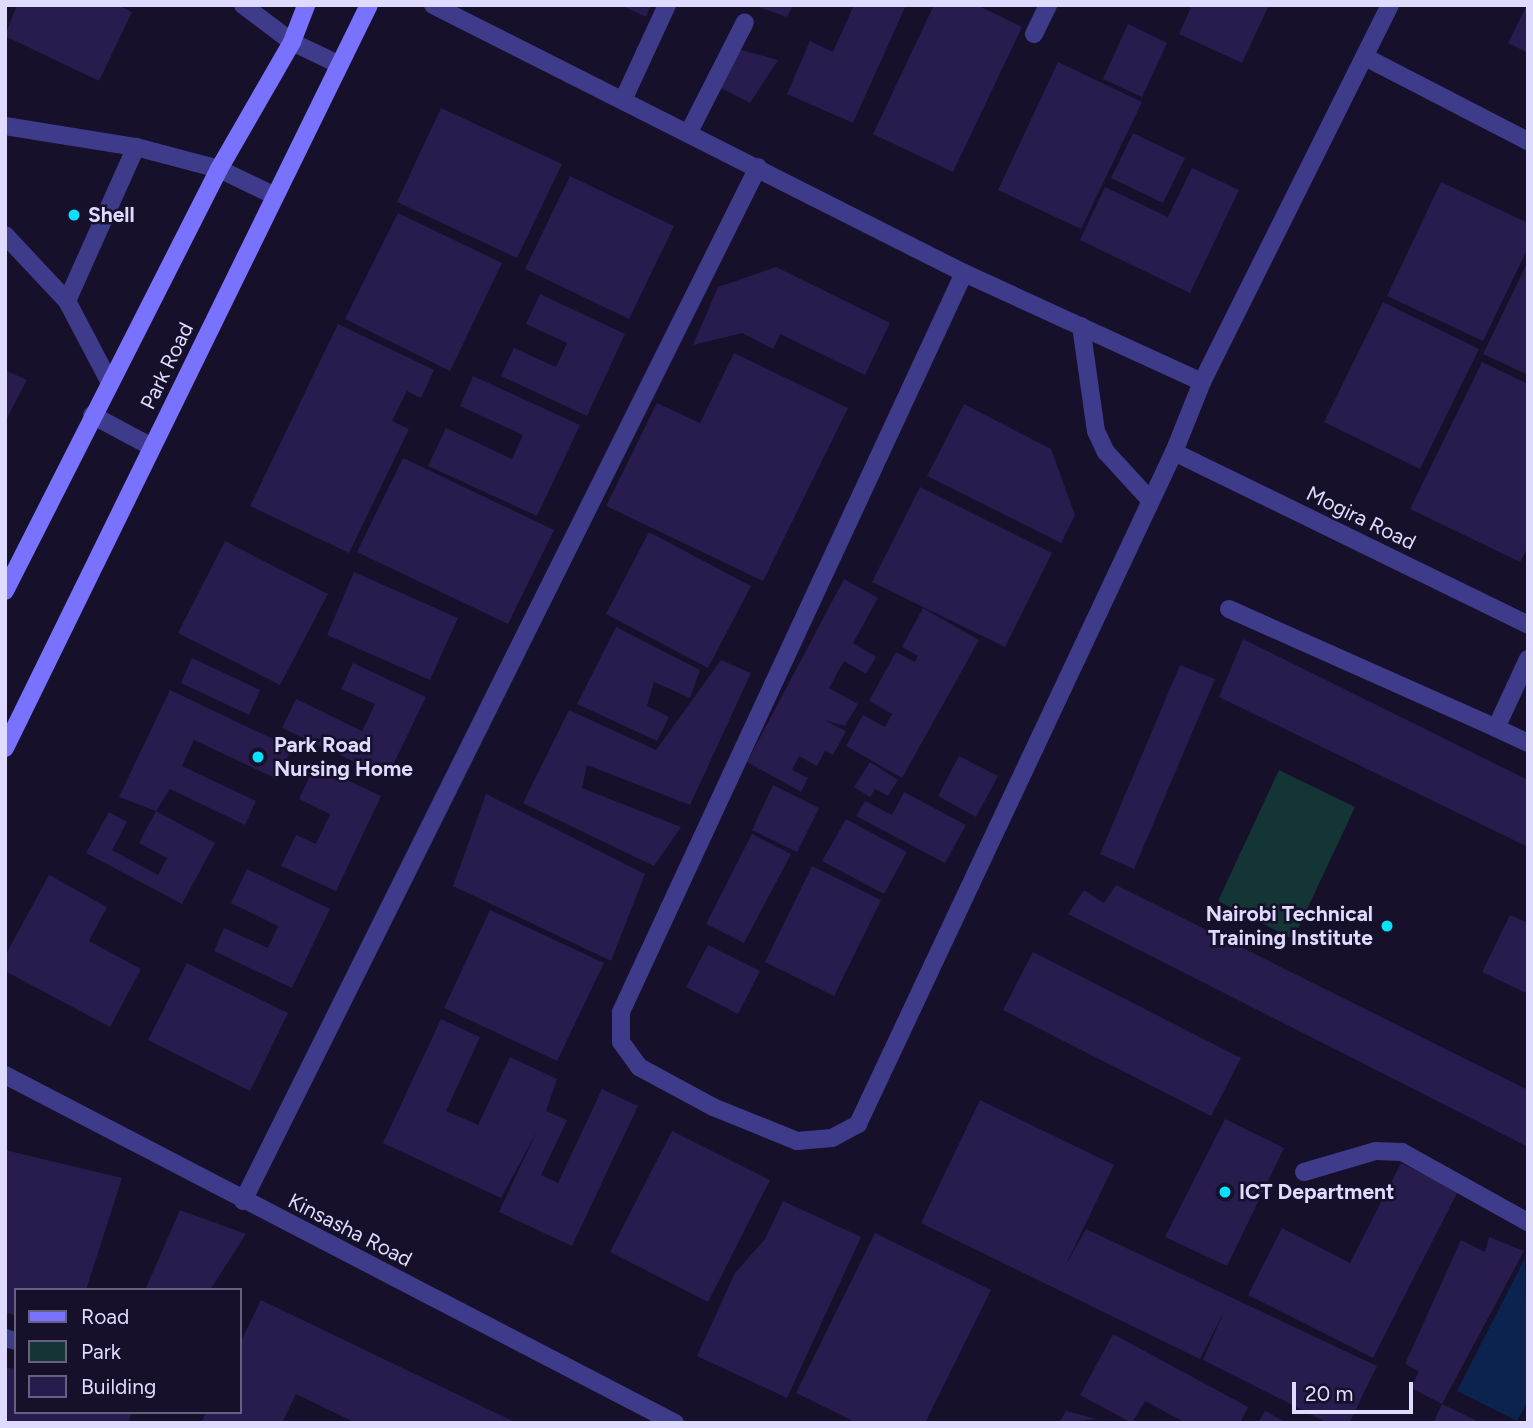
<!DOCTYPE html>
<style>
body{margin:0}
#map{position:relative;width:1533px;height:1428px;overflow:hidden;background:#16102b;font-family:Figtree,sans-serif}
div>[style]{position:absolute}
.green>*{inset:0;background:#133535}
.water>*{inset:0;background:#0c234f}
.building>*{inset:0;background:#271c4d}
.lane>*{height:18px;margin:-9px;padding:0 9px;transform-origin:9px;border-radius:9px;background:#3f3b8b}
.street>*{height:18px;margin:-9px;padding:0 9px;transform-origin:9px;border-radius:9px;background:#3f3b8b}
.secondary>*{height:18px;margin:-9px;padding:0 9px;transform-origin:9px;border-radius:9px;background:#7872ff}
.dots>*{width:19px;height:19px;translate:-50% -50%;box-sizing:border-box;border:4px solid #16102b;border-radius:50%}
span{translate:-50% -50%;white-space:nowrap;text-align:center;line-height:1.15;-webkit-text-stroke:5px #16102b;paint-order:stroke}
.poi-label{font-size:21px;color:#dfdbff;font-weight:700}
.left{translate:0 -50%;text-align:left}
.right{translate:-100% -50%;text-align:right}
.street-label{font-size:21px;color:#dfdbff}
.frame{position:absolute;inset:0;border:7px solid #dfdbff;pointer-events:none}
.legend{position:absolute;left:14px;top:1288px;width:228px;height:126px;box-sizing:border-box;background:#16102b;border:2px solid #666180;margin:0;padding:9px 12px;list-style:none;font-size:21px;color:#dfdbff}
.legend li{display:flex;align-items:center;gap:14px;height:35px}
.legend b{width:35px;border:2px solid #666180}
.scale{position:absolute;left:1292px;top:1382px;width:121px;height:32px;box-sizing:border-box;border:4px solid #dfdbff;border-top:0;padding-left:9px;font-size:21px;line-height:24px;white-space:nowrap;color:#dfdbff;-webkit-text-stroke:5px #16102b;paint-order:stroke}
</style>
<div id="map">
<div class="green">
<div style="clip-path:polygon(1279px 770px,1355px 807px,1293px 939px,1218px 901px)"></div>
</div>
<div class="water">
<div style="clip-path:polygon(1525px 1258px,1528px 1401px,1517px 1421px,1457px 1391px)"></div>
</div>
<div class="building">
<div style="clip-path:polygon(17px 5px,118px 5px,132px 12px,99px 81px,5px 36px)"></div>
<div style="clip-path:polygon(621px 5px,651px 5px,646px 17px)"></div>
<div style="clip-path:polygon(753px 5px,793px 5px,787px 17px)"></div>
<div style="clip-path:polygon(854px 5px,906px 5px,853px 123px,787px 94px,810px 41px,833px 52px)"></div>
<div style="clip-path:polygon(934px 5px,977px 5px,1022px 27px,953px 172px,873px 134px)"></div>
<div style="clip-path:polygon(1192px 5px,1269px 5px,1242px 63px,1179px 34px)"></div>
<div style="clip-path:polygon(1527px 5px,1528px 5px,1528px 53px,1508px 43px)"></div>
<div style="clip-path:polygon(1128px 24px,1167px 43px,1142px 97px,1103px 79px)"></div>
<div style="clip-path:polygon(738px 49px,778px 60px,750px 103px,719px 87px)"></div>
<div style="clip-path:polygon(1058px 62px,1142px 102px,1081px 229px,998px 190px)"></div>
<div style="clip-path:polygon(441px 108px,562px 164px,517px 258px,397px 202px)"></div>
<div style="clip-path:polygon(1133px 133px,1185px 158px,1163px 203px,1111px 178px)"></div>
<div style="clip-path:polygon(1192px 168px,1239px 190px,1190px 293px,1080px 240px,1105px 187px,1168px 217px)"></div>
<div style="clip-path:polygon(570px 176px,674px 226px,629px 319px,525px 269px)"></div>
<div style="clip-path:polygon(1441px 182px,1528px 223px,1528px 248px,1483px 341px,1387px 296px)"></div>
<div style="clip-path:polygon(398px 213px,502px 263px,450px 371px,345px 319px)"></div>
<div style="clip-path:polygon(1528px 261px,1528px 375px,1483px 354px)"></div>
<div style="clip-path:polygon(776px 267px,890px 323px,865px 375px,780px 334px,773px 349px,742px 333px,693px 345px,718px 287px)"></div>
<div style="clip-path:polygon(540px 294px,625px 334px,587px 416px,501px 376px,514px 348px,556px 367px,567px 343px,526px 324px)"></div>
<div style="clip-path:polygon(1383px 302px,1479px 349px,1420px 469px,1324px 422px)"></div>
<div style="clip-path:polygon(338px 324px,434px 370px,421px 398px,407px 391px,392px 421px,409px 429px,349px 553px,250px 506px)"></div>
<div style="clip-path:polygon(734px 353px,848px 408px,763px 581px,606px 506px,657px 403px,700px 423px)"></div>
<div style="clip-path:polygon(1482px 362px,1528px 384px,1528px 547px,1520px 562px,1410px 509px)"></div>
<div style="clip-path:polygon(5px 370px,27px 380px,5px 422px)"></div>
<div style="clip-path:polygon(473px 376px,580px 425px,537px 516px,428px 466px,446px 428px,512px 459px,523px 435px,460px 406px)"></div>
<div style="clip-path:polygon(964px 404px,1051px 449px,1075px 515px,1061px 543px,927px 476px)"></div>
<div style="clip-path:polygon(403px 458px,554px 530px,508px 624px,357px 552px)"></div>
<div style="clip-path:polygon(920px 487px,1052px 553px,1005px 647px,872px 582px)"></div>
<div style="clip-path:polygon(649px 532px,751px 586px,708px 668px,606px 614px)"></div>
<div style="clip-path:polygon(225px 541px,328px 594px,280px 685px,178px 633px)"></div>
<div style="clip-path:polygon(354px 572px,458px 618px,430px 680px,327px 635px)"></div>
<div style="clip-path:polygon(844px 579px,878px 598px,853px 643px,876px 657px,866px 674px,844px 661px,829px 688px,858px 704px,845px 726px,824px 720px,846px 731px,833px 755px,825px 751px,817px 766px,799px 756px,792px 770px,808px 778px,801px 792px,747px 762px)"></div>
<div style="clip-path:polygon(923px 608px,979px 640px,902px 778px,846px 746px,863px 715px,885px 727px,892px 714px,869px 701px,896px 652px,915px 662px,918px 656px,902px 647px)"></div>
<div style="clip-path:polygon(616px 627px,700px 670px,690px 698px,654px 682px,647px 706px,669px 717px,657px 741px,577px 704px)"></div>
<div style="clip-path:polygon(1243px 639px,1528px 780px,1528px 847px,1219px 697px)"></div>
<div style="clip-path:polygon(192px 658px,260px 690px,249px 715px,181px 683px)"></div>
<div style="clip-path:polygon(721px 660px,751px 673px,690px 805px,587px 765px,582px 788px,681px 827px,654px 866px,523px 803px,569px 710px,656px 750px)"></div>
<div style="clip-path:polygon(353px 663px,426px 697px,387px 777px,282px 728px,296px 699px,362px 731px,375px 704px,341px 689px)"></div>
<div style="clip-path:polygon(1180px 665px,1215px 679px,1134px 869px,1100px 854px)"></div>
<div style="clip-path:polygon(170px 690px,292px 748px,277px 779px,194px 740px,182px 766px,256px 801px,245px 825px,170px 789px,156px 811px,119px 797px)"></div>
<div style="clip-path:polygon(959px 756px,998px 776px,976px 817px,938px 796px)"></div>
<div style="clip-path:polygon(870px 762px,898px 780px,888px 796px,875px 789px,870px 797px,854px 787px)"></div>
<div style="clip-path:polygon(315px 765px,381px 796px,336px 891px,281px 866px,296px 835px,316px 844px,330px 814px,299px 799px)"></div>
<div style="clip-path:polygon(773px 785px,819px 808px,797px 852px,752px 830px)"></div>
<div style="clip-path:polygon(904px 792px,966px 825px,945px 863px,856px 816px,865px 801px,892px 815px)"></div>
<div style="clip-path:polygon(486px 794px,645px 874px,611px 961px,453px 886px)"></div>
<div style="clip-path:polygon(156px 811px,215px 843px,182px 904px,86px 853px,109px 812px,127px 822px,112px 850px,158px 875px,167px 858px,139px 843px)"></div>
<div style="clip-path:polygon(846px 819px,907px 852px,884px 894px,822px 861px)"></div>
<div style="clip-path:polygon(752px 834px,791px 854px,744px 943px,706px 924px)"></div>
<div style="clip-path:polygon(812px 866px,881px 900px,834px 996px,765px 962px)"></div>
<div style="clip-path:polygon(247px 869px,330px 909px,292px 988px,214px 951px,224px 928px,268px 948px,278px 926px,231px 903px)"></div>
<div style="clip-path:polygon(49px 875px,107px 907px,89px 941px,141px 969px,110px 1027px,5px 971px,5px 956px)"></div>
<div style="clip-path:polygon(1116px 885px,1528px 1090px,1528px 1147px,1068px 914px,1084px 890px,1104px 903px)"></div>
<div style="clip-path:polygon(490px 910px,604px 963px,557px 1061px,444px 1008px)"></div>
<div style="clip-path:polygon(1510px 915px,1528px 923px,1528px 994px,1482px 972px)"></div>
<div style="clip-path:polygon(708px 945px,760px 971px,738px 1014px,686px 987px)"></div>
<div style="clip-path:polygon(1033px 952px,1241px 1058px,1211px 1116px,1003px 1010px)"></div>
<div style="clip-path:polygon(187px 963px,288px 1013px,250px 1091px,148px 1040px)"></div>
<div style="clip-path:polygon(441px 1019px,480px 1037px,446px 1111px,478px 1125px,510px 1057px,557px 1079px,546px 1111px,567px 1120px,541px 1175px,558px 1183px,602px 1089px,638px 1106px,572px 1246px,499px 1212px,537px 1131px,501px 1198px,383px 1143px)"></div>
<div style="clip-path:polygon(980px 1100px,1114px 1165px,1065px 1266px,1086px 1229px,1377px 1366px,1349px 1423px,1328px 1423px,1203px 1360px,1225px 1309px,1200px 1359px,921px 1223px)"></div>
<div style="clip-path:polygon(1225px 1119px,1284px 1148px,1227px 1266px,1165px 1237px)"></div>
<div style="clip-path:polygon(672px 1131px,770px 1180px,708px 1302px,610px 1252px)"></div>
<div style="clip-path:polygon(5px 1150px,122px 1178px,86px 1290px,16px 1290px,16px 1316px,5px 1312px)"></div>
<div style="clip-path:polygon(1401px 1163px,1458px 1191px,1373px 1358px,1248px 1295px,1282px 1228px,1350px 1263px)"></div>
<div style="clip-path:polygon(783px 1201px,861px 1237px,787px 1398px,697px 1356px,735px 1273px,765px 1239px)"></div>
<div style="clip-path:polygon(180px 1210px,246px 1234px,210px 1290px,145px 1290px)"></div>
<div style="clip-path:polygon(875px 1233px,991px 1290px,925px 1423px,857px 1423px,796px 1393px)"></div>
<div style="clip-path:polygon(1489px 1237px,1524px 1251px,1442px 1404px,1411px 1388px,1419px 1371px,1405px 1364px,1461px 1240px,1485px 1252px)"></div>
<div style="clip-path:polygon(261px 1300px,517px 1423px,356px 1423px,296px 1394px,282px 1423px,201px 1423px,206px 1412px,240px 1412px,240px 1343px)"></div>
<div style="clip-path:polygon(1113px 1334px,1248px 1407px,1240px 1423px,1186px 1423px,1145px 1401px,1132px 1423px,1080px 1395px)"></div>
<div style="clip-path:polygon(5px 1367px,16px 1369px,16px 1412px,132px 1412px,128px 1423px,5px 1423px)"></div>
<div style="clip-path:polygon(1442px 1404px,1481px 1423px,1433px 1423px)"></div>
<div style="clip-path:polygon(1066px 1411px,1097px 1419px,1059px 1423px)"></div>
<div style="clip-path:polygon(1265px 1411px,1287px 1423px,1258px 1423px)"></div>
</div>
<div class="lane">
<div style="left:243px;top:5px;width:61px;rotate:37.1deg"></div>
<div style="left:292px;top:42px;width:53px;rotate:25.6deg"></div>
<div style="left:5px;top:126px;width:133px;rotate:9.1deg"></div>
<div style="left:136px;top:147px;width:86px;rotate:14.8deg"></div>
<div style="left:219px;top:169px;width:62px;rotate:25.7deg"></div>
<div style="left:689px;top:132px;width:123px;rotate:-63deg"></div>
<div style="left:5px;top:235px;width:91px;rotate:46.8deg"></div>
<div style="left:67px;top:301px;width:90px;rotate:62.3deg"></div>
<div style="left:67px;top:301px;width:169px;rotate:-65.9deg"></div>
<div style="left:1229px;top:609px;width:292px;rotate:24deg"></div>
<div style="left:1496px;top:728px;width:76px;rotate:-65.1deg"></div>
<div style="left:1496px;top:728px;width:35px;rotate:25deg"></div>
<div style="left:1304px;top:1172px;width:75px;rotate:-16.3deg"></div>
<div style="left:1376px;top:1151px;width:26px;rotate:2deg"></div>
<div style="left:1402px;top:1152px;width:144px;rotate:29.1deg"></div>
<div style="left:5px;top:1338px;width:11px;rotate:15deg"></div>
</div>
<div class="street">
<div style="left:433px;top:5px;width:595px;rotate:26.78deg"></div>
<div style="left:964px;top:273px;width:262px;rotate:24.6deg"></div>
<div style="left:1034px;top:34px;width:32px;rotate:-64deg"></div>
<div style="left:1365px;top:57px;width:183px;rotate:27.3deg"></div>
<div style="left:624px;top:98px;width:102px;rotate:-65.2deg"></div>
<div style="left:964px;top:273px;width:815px;rotate:114.9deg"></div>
<div style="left:621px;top:1012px;width:30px;rotate:90deg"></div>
<div style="left:621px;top:1042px;width:31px;rotate:54deg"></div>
<div style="left:639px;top:1067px;width:84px;rotate:28.4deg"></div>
<div style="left:713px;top:1107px;width:91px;rotate:22deg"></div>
<div style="left:797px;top:1141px;width:35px;rotate:-5deg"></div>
<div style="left:832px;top:1138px;width:30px;rotate:-28deg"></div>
<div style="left:858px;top:1124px;width:743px;rotate:-64.82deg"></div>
<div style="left:1174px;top:452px;width:75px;rotate:-68.2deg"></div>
<div style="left:1202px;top:382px;width:421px;rotate:-63.5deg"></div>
<div style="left:1081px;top:326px;width:106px;rotate:81.9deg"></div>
<div style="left:1096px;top:431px;width:23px;rotate:65deg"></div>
<div style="left:1106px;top:452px;width:64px;rotate:47.5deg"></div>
<div style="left:92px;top:415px;width:68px;rotate:28.1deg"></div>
<div style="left:1174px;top:452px;width:394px;rotate:26deg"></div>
<div style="left:5px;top:1075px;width:755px;rotate:27.45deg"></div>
<div style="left:243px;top:1201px;width:1155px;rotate:-63.52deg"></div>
</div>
<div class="secondary">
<div style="left:5px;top:591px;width:473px;rotate:-63.1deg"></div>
<div style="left:219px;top:169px;width:146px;rotate:-60.1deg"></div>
<div style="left:292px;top:42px;width:40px;rotate:-69deg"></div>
<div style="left:5px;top:748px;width:827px;rotate:-63.9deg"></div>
</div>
<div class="dots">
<div style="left:74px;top:215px;background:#07e1ff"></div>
<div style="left:258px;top:757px;background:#07e1ff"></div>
<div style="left:1387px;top:926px;background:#07e1ff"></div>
<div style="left:1225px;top:1192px;background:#07e1ff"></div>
</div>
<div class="poi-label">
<span class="left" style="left:88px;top:215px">Shell</span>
<span class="left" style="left:274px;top:757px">Park Road<br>Nursing Home</span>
<span class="right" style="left:1373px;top:926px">Nairobi Technical<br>Training Institute</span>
<span class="left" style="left:1239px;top:1192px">ICT Department</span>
</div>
<div class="street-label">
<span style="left:167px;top:366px;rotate:-64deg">Park Road</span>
<span style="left:1361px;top:518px;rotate:26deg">Mogira Road</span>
<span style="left:350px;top:1230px;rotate:27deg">Kinsasha Road</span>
</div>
<div class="frame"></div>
<ul class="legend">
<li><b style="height:9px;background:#7872ff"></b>Road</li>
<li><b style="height:19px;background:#133535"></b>Park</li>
<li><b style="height:19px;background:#271c4d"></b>Building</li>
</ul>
<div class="scale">20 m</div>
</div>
